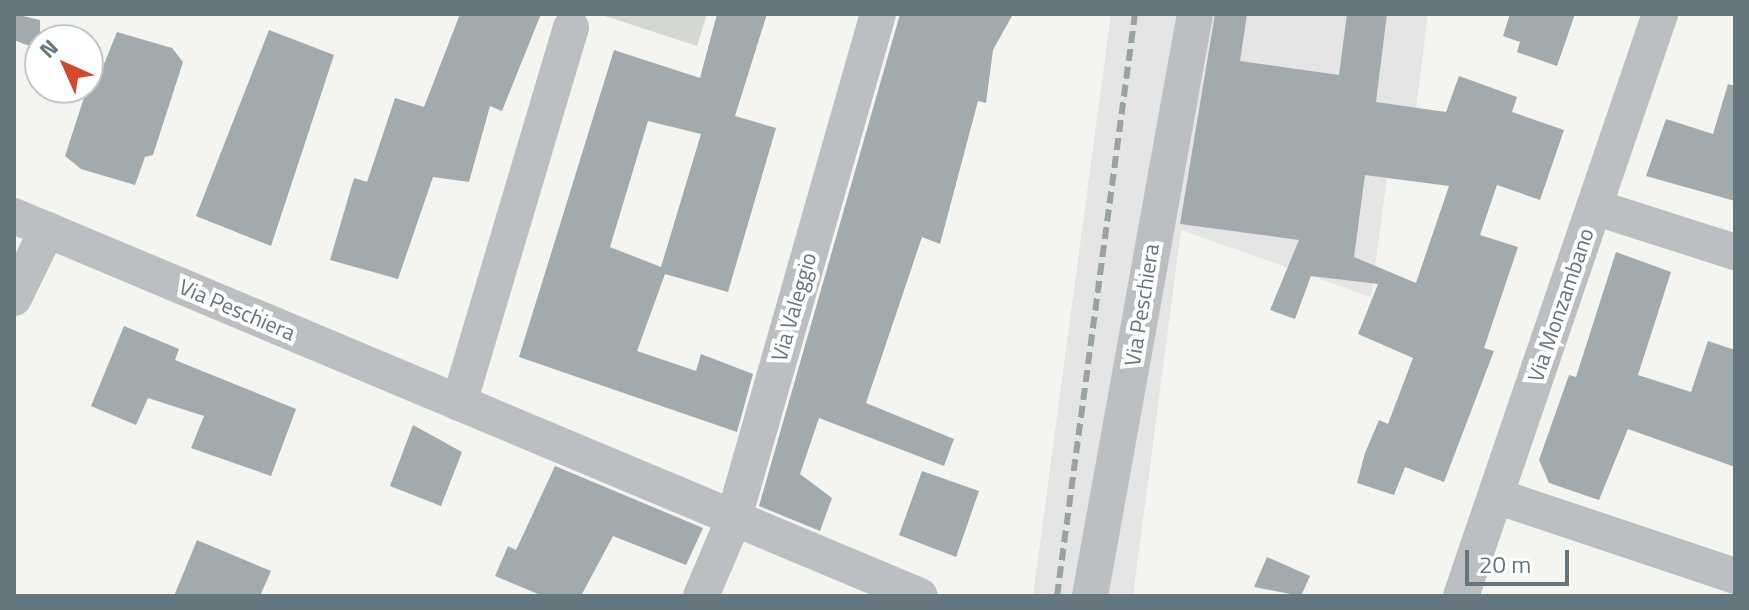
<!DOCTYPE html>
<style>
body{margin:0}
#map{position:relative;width:1749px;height:610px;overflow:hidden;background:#f4f4f0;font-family:"Titillium Web",sans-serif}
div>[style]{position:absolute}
.built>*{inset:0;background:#e4e5e4}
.green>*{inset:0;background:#d4d8d0}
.building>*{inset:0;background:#a1abae}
.minor>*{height:36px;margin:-18px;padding:0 18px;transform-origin:18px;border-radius:18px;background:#bbbfc2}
.rail>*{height:6px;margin-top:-3px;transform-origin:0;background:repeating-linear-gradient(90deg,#9ba2a6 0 12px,transparent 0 18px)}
span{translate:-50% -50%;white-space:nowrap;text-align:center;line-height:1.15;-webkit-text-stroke:8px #fff;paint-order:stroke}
.street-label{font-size:22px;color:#65767f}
.frame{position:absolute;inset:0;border:16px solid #65767f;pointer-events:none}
.north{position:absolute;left:24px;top:24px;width:80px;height:80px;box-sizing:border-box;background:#fff;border:2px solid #c1c8cc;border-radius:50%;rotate:315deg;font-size:22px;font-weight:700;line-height:32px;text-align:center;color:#65767f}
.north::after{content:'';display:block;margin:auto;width:28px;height:36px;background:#d44830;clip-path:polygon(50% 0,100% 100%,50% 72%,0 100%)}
.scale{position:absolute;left:1465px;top:550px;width:104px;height:36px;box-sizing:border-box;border:4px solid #65767f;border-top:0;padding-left:10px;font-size:24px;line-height:28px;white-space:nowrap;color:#65767f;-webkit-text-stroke:6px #fff;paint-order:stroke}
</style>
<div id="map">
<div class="built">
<div style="clip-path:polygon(1111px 14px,1428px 14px,1407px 180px,1387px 178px,1371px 297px,1181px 230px,1133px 596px,1033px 596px)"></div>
</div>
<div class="green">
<div style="clip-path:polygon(599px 14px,707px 14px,697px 46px)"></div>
</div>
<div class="building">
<div style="clip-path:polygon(14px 14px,40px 20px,40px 50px,14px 40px)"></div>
<div style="clip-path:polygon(460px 14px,541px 14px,502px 111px,490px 106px,469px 182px,433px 177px,398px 279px,330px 260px,354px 178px,367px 182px,395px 98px,424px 107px)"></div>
<div style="clip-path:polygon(evenodd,717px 14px,767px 14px,735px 116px,776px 128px,728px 292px,665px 274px,637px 351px,696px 371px,701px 354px,753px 374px,737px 432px,519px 357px,614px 50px,700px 78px,717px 14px,648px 121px,701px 134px,661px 267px,610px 247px,648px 121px)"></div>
<div style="clip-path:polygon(900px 14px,1013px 14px,993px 50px,986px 103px,978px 101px,940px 244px,922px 237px,866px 403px,954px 439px,944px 466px,819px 418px,800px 474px,832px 498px,820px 531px,759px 506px)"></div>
<div style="clip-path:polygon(evenodd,1215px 14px,1247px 14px,1240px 61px,1339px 75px,1347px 14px,1387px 14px,1376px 102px,1446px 112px,1459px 76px,1517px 97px,1512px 112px,1564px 130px,1540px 200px,1497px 185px,1480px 235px,1518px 247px,1484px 348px,1494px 351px,1444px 482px,1405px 467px,1394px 495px,1357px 483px,1365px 453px,1379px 420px,1388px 424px,1413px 358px,1358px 334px,1378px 284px,1311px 276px,1295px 319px,1270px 310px,1299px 240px,1180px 224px,1215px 14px,1365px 175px,1449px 186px,1416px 283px,1354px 257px,1365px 175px)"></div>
<div style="clip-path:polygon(1510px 14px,1575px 14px,1557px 66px,1517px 52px,1520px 42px,1503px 36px)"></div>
<div style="clip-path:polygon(269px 30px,334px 55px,271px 246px,196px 216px)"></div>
<div style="clip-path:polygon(117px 32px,172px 48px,183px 62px,153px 155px,145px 157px,135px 185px,81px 169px,65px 156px,93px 70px,102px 69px)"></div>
<div style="clip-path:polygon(1728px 84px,1735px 86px,1735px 201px,1646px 176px,1666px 119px,1713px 134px)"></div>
<div style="clip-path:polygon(1616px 252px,1671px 272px,1638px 375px,1691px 392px,1708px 341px,1735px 350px,1735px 467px,1628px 429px,1599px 500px,1549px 483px,1539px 460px,1569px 375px,1576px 377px)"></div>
<div style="clip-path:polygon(124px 326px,179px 349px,175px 360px,296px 409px,271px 476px,191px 448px,204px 416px,148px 398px,136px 425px,91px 406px)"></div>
<div style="clip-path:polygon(413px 425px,462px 452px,441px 506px,390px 486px)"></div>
<div style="clip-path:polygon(555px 466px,703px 528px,686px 565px,613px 536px,581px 596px,543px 596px,495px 576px,508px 546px,516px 550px)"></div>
<div style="clip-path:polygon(922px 471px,979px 491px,956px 557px,899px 535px)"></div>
<div style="clip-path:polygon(197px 540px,271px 571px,260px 596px,174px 596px)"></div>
<div style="clip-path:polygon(1267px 557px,1310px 576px,1301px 596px,1254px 587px)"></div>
</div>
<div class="minor">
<div style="left:1594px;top:207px;width:148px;rotate:17.7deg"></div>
<div style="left:14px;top:216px;width:982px;rotate:22.75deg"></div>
<div style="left:14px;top:298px;width:76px;rotate:-64.1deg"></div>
<div style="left:459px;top:403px;width:392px;rotate:-73.4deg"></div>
<div style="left:1496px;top:496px;width:252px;rotate:18.5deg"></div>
<div style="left:701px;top:596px;width:82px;rotate:-66.9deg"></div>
<div style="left:733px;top:521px;width:527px;rotate:-74.04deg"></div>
<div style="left:1090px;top:596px;width:591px;rotate:-79.77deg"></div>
<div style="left:1461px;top:596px;width:615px;rotate:-71.12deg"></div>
</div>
<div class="rail">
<div style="left:1057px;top:596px;width:587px;rotate:-82.37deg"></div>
</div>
<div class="street-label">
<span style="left:1142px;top:305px;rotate:-81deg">Via Peschiera</span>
<span style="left:1561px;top:305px;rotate:-71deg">Via Monzambano</span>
<span style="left:794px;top:307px;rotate:-74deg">Via Valeggio</span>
<span style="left:237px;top:310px;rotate:23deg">Via Peschiera</span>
</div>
<div class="frame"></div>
<div class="north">N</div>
<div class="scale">20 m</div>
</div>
